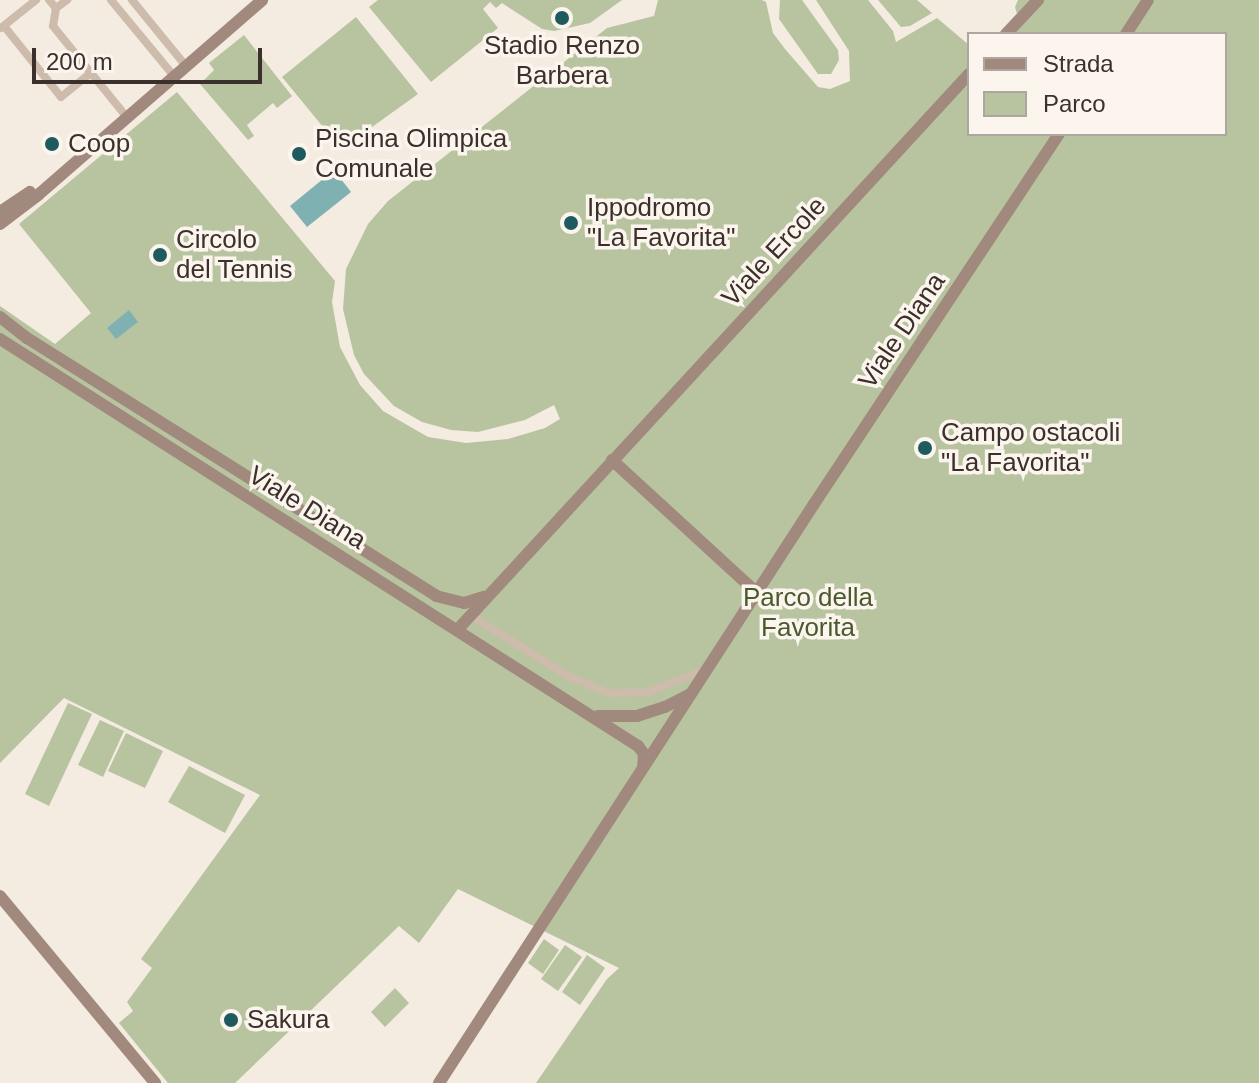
<!DOCTYPE html>
<style>
body{margin:0}
#map{position:relative;width:1259px;height:1083px;overflow:hidden;background:#f4ebe1;font-family:Helvetica,sans-serif}
div>[style]{position:absolute}
.green>*{inset:0;background:#b8c4a0}
.water>*{inset:0;background:#7fb0b2}
.street>*{height:8px;margin:-4px;padding:0 4px;transform-origin:4px;border-radius:4px;background:#cdbbac}
.secondary>*{height:12px;margin:-6px;padding:0 6px;transform-origin:6px;border-radius:6px;background:#a18a7d}
.dots>*{width:22px;height:22px;translate:-50% -50%;box-sizing:border-box;border:4px solid #fbf5ee;border-radius:50%}
span{translate:-50% -50%;white-space:nowrap;text-align:center;line-height:1.15;-webkit-text-stroke:7px #fbf5ee;paint-order:stroke}
.poi-label{font-size:26px;color:#3b302b}
.left{translate:0 -50%;text-align:left}
.street-label{font-size:26px;color:#3b302b}
.park-label{font-size:26px;color:#4a5a2e}
.legend{position:absolute;left:967px;top:32px;width:260px;height:104px;box-sizing:border-box;background:#fbf5ee;border:2px solid #aea6a0;margin:0;padding:10px 14px;list-style:none;font-size:24px;color:#3b302b}
.legend li{display:flex;align-items:center;gap:16px;height:40px}
.legend b{width:40px;border:2px solid #aea6a0}
.scale{position:absolute;left:32px;top:48px;width:230px;height:36px;box-sizing:border-box;border:4px solid #3b302b;border-top:0;padding-left:10px;font-size:24px;line-height:28px;white-space:nowrap;color:#3b302b;-webkit-text-stroke:6px #fbf5ee;paint-order:stroke}
</style>
<div id="map">
<div class="green">
<div style="clip-path:polygon(378px 0,622px 0,590px 23px,554px 31px,542px 29px,502px 3px,496px 8px,490px 2px,483px 9px,498px 28px,431px 82px,369px 7px)"></div>
<div style="clip-path:polygon(658px 0,762px 0,766px 2px,773px 33px,785px 49px,818px 87px,830px 89px,850px 81px,849px 51px,816px 0,868px 0,893px 31px,896px 42px,937px 18px,969px 45px,969px 134px,1225px 134px,1225px 34px,998px 34px,1017px 14px,1015px 7px,1018px 0,1259px 0,1259px 1083px,536px 1083px,607px 979px,619px 968px,458px 889px,419px 943px,399px 926px,235px 1083px,168px 1083px,119px 1023px,133px 1011px,127px 1002px,152px 968px,141px 959px,260px 795px,64px 698px,0 763px,0 306px,55px 344px,91px 313px,19px 224px,177px 92px,335px 281px,332px 302px,340px 347px,360px 385px,383px 411px,428px 437px,466px 443px,508px 439px,545px 428px,560px 419px,554px 405px,525px 420px,478px 432px,451px 430px,422px 422px,394px 406px,364px 374px,354px 355px,343px 309px,346px 269px,368px 224px,388px 201px,607px 28px,654px 16px)"></div>
<div style="clip-path:polygon(780px 0,802px 0,838px 50px,839px 60px,831px 74px,818px 74px,779px 19px)"></div>
<div style="clip-path:polygon(878px 0,917px 0,932px 13px,910px 26px,901px 27px)"></div>
<div style="clip-path:polygon(356px 17px,418px 94px,347px 145px,334px 129px,328px 133px,282px 77px)"></div>
<div style="clip-path:polygon(244px 35px,292px 96px,277px 108px,273px 103px,247px 125px,254px 136px,248px 140px,200px 84px,214px 70px,209px 63px)"></div>
<div style="clip-path:polygon(68px 703px,92px 714px,49px 806px,25px 794px)"></div>
<div style="clip-path:polygon(100px 720px,124px 731px,103px 777px,78px 765px)"></div>
<div style="clip-path:polygon(126px 733px,163px 751px,145px 788px,108px 771px)"></div>
<div style="clip-path:polygon(189px 766px,245px 795px,225px 833px,168px 802px)"></div>
<div style="clip-path:polygon(544px 939px,559px 950px,543px 974px,528px 963px)"></div>
<div style="clip-path:polygon(565px 945px,582px 957px,558px 991px,541px 979px)"></div>
<div style="clip-path:polygon(587px 955px,605px 968px,580px 1005px,562px 992px)"></div>
<div style="clip-path:polygon(395px 988px,409px 1003px,385px 1027px,371px 1012px)"></div>
</div>
<div class="water">
<div style="clip-path:polygon(334px 170px,351px 192px,307px 227px,290px 206px)"></div>
<div style="clip-path:polygon(129px 310px,138px 322px,116px 339px,107px 328px)"></div>
</div>
<div class="street">
<div style="left:49px;top:0;width:11px;rotate:49deg"></div>
<div style="left:56px;top:8px;width:18px;rotate:99deg"></div>
<div style="left:53px;top:26px;width:116px;rotate:51deg"></div>
<div style="left:111px;top:0;width:97px;rotate:50.4deg"></div>
<div style="left:132px;top:0;width:84px;rotate:50.8deg"></div>
<div style="left:56px;top:8px;width:14px;rotate:-36deg"></div>
<div style="left:4px;top:26px;width:91px;rotate:51.2deg"></div>
<div style="left:61px;top:97px;width:38px;rotate:-39deg"></div>
<div style="left:1px;top:28px;width:45px;rotate:-38.7deg"></div>
<div style="left:470px;top:615px;width:115px;rotate:31.9deg"></div>
<div style="left:568px;top:676px;width:44px;rotate:22.5deg"></div>
<div style="left:609px;top:693px;width:39px;rotate:-1deg"></div>
<div style="left:648px;top:692px;width:60px;rotate:-21.4deg"></div>
</div>
<div class="secondary">
<div style="left:1006px;top:34px;width:47px;rotate:-46.7deg"></div>
<div style="left:1126px;top:34px;width:40px;rotate:-57.1deg"></div>
<div style="left:0;top:212px;width:36px;rotate:-34deg"></div>
<div style="left:0;top:224px;width:48px;rotate:-37.3deg"></div>
<div style="left:38px;top:195px;width:297px;rotate:-41deg"></div>
<div style="left:0;top:317px;width:34px;rotate:38deg"></div>
<div style="left:27px;top:338px;width:484px;rotate:32.2deg"></div>
<div style="left:436px;top:596px;width:29px;rotate:14deg"></div>
<div style="left:464px;top:603px;width:21px;rotate:-17deg"></div>
<div style="left:0;top:339px;width:757px;rotate:32.54deg"></div>
<div style="left:638px;top:746px;width:10px;rotate:53deg"></div>
<div style="left:644px;top:754px;width:13px;rotate:94deg"></div>
<div style="left:612px;top:460px;width:197px;rotate:42.5deg"></div>
<div style="left:459px;top:628px;width:753px;rotate:-47.37deg"></div>
<div style="left:598px;top:716px;width:39px"></div>
<div style="left:637px;top:716px;width:29px;rotate:-18deg"></div>
<div style="left:665px;top:707px;width:28px;rotate:-27deg"></div>
<div style="left:0;top:896px;width:243px;rotate:50.3deg"></div>
<div style="left:439px;top:1083px;width:690px;rotate:-57.07deg"></div>
<div style="left:814px;top:504px;width:444px;rotate:-56.5deg"></div>
</div>
<div class="dots">
<div style="left:562px;top:18px;background:#1f5a5e"></div>
<div style="left:52px;top:144px;background:#1f5a5e"></div>
<div style="left:299px;top:154px;background:#1f5a5e"></div>
<div style="left:571px;top:223px;background:#1f5a5e"></div>
<div style="left:160px;top:255px;background:#1f5a5e"></div>
<div style="left:925px;top:448px;background:#1f5a5e"></div>
<div style="left:231px;top:1020px;background:#1f5a5e"></div>
</div>
<div class="poi-label">
<span style="left:562px;top:61px">Stadio Renzo<br>Barbera</span>
<span class="left" style="left:315px;top:154px">Piscina Olimpica<br>Comunale</span>
<span class="left" style="left:68px;top:144px">Coop</span>
<span class="left" style="left:587px;top:223px">Ippodromo<br>"La Favorita"</span>
<span class="left" style="left:176px;top:255px">Circolo<br>del Tennis</span>
<span class="left" style="left:941px;top:448px">Campo ostacoli<br>"La Favorita"</span>
<span class="left" style="left:247px;top:1020px">Sakura</span>
</div>
<div class="street-label">
<span style="left:774px;top:252px;rotate:-47deg">Viale Ercole</span>
<span style="left:902px;top:331px;rotate:-56deg">Viale Diana</span>
<span style="left:307px;top:508px;rotate:32deg">Viale Diana</span>
</div>
<div class="park-label">
<span style="left:808px;top:613px">Parco della<br>Favorita</span>
</div>
<ul class="legend">
<li><b style="height:10px;background:#a18a7d"></b>Strada</li>
<li><b style="height:22px;background:#b8c4a0"></b>Parco</li>
</ul>
<div class="scale">200 m</div>
</div>
